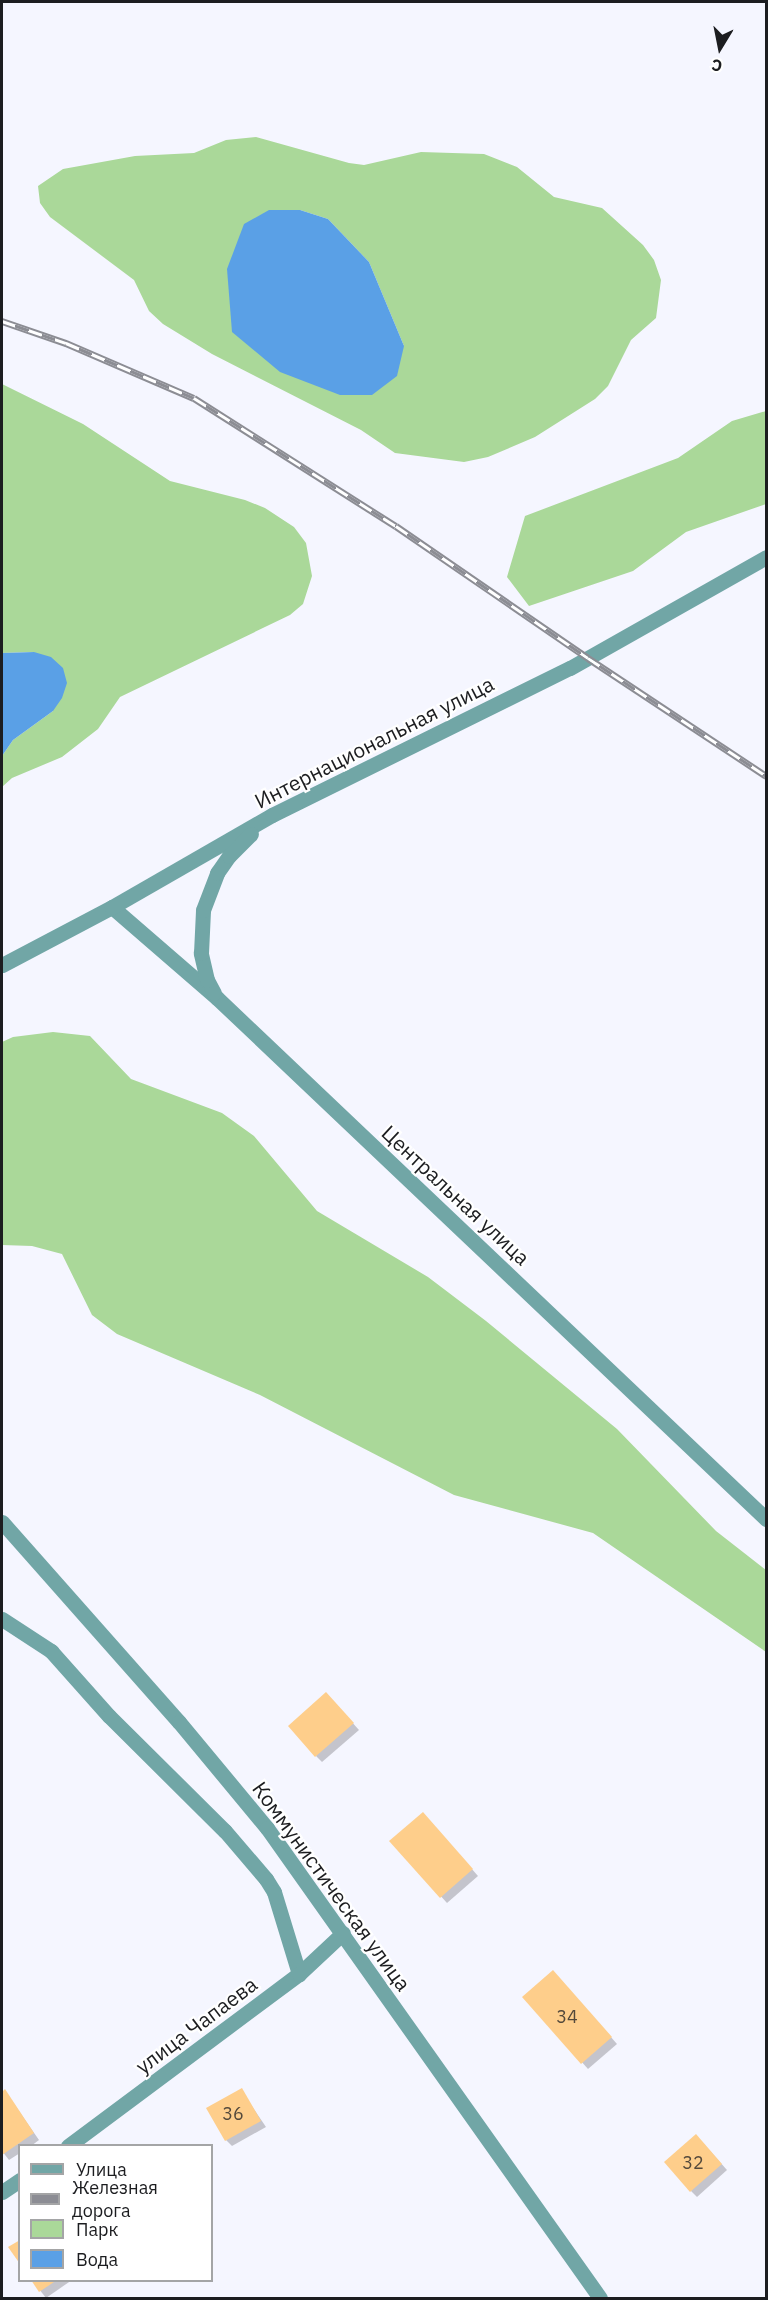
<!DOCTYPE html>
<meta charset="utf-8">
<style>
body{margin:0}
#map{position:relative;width:768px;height:2300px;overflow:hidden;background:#f5f6ff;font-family:"IBM Plex Sans",sans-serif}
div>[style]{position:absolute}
.green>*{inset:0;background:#aad899}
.water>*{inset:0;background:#5aa0e6}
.shadow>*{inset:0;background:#0003}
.building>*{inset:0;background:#fece8b}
.minor>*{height:15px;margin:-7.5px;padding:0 7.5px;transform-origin:7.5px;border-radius:7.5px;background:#71a6a6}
.rail>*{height:7px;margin-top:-3.5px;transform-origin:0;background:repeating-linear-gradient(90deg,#fff 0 14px,#8c8d94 0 28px);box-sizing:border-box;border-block:2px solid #8c8d94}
span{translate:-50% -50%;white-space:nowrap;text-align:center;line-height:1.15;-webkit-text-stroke:4.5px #fff;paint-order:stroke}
.number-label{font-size:18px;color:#54493b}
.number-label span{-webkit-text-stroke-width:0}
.street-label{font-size:21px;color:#1c1d20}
.frame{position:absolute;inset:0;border:3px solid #1c1d20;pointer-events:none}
.legend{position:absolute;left:18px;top:2144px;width:195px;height:138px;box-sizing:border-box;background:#fff;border:2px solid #a4a5a6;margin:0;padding:8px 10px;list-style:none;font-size:18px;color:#1c1d20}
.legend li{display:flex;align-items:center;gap:12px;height:30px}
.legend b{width:30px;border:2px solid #a4a5a6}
.north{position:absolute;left:690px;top:18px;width:60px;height:60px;-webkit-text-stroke:4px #fff;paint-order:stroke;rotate:190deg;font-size:16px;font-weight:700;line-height:24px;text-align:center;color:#1c1d20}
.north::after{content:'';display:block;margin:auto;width:21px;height:27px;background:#1c1d20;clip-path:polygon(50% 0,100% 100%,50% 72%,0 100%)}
</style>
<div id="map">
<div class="green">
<div style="clip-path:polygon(evenodd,256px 137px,349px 163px,364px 165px,421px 152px,484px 154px,517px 167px,554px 197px,602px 208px,643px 245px,654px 260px,661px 280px,656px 318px,631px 340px,608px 386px,595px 399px,535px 437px,488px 457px,464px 462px,395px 453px,361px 430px,212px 354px,163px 324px,149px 311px,134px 280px,50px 217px,40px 203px,38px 186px,63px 169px,135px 156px,194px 153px,226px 140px,256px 137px,300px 210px,328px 219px,369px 262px,404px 346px,300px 210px)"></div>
<div style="clip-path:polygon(2px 384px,83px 424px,170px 481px,245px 500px,265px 508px,294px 527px,306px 543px,312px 576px,303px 604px,290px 615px,120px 697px,98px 729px,62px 757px,12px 778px,2px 787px,2px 756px,13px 740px,53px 711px,34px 652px,2px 653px)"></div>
<div style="clip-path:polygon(766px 411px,766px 504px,686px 532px,633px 571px,529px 606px,507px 577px,525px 516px,678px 458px,732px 421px)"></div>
<div style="clip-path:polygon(53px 1032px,90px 1036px,131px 1079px,222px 1113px,254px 1136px,317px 1211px,428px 1277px,486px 1321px,617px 1429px,716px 1531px,766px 1570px,766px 1652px,593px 1533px,454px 1495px,260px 1395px,117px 1334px,92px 1315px,62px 1254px,32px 1246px,2px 1245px,2px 1042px,13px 1037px)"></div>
</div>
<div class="water">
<div style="clip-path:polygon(269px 210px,300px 210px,328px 219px,369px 262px,404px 346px,397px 376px,372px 395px,340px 395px,280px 372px,232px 332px,227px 269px,244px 224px)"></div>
<div style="clip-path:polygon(34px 652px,51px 657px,63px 668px,67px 683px,62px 698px,53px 711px,13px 740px,2px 756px,2px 653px)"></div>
</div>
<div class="shadow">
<div style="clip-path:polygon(332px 1700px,359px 1730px,322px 1762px,316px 1756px)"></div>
<div style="clip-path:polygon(429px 1820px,478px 1876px,447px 1903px,391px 1841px)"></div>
<div style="clip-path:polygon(559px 1978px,617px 2044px,588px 2069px,524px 1997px)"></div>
<div style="clip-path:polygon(241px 2090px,266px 2127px,232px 2146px,226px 2140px)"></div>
<div style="clip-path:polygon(5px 2091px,39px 2140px,31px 2146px,20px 2146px,20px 2153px,9px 2160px,2px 2151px,2px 2093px)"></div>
<div style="clip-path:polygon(702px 2142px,727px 2170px,697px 2197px,691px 2191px)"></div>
<div style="clip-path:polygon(32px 2280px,72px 2280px,46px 2298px)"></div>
</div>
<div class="building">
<div style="clip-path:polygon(326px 1692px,354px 1723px,315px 1757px,288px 1726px)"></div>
<div style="clip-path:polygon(423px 1812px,473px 1869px,440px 1898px,389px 1841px)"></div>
<div style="clip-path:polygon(553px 1970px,612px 2037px,581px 2064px,522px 1997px)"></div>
<div style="clip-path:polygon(242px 2088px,261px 2121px,225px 2141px,206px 2108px)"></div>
<div style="clip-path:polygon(5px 2089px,34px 2133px,2px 2155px,2px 2092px)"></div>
<div style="clip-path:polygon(696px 2134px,722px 2164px,690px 2192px,664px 2162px)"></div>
<div style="clip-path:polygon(20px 2240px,20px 2264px,8px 2247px)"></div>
<div style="clip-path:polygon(31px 2280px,57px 2280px,39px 2292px)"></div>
</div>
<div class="minor">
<div style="left:112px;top:907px;width:139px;rotate:40.9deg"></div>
<div style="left:217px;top:998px;width:757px;rotate:43.5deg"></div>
<div style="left:2px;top:965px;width:124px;rotate:-27.8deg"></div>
<div style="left:112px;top:907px;width:185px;rotate:-29.9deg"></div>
<div style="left:272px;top:815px;width:332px;rotate:-26.3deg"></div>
<div style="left:570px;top:668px;width:225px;rotate:-29.5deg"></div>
<div style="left:214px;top:993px;width:15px;rotate:-118deg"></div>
<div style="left:207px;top:980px;width:28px;rotate:-103deg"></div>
<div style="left:201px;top:953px;width:43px;rotate:-87.3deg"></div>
<div style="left:203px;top:910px;width:40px;rotate:-69deg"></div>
<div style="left:217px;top:873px;width:21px;rotate:-55deg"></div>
<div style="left:229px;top:856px;width:31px;rotate:-45deg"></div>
<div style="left:2px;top:1522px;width:267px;rotate:48.5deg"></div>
<div style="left:179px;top:1722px;width:138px;rotate:50.3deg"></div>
<div style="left:267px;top:1828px;width:576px;rotate:54.68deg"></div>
<div style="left:2px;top:1619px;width:59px;rotate:33.1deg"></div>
<div style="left:51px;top:1651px;width:87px;rotate:48.3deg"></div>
<div style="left:109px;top:1716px;width:163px;rotate:44.8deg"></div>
<div style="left:225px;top:1831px;width:63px;rotate:49.5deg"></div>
<div style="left:266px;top:1879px;width:15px;rotate:58deg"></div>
<div style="left:274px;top:1892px;width:86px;rotate:73deg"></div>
<div style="left:68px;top:2146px;width:288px;rotate:-36.7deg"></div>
<div style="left:299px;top:1974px;width:60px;rotate:-43deg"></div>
<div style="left:2px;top:2192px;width:22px;rotate:-34deg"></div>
</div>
<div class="rail">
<div style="left:2px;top:321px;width:68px;rotate:19deg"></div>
<div style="left:66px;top:343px;width:139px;rotate:23.3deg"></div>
<div style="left:194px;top:398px;width:239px;rotate:32.4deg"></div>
<div style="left:396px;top:526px;width:233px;rotate:34.5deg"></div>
<div style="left:588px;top:658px;width:214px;rotate:33.5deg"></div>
</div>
<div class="number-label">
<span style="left:567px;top:2017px">34</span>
<span style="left:233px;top:2114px">36</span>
<span style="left:693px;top:2163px">32</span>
</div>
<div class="street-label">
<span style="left:374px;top:742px;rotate:-27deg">Интернациональная улица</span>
<span style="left:456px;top:1195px;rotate:43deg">Центральная улица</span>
<span style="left:332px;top:1886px;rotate:54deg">Коммунистическая улица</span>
<span style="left:196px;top:2025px;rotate:-37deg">улица Чапаева</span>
</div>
<div class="frame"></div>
<ul class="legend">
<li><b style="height:8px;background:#71a6a6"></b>Улица</li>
<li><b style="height:8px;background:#8c8d94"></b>Железная дорога</li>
<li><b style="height:16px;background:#aad899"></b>Парк</li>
<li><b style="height:16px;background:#5aa0e6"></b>Вода</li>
</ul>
<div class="north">С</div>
</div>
